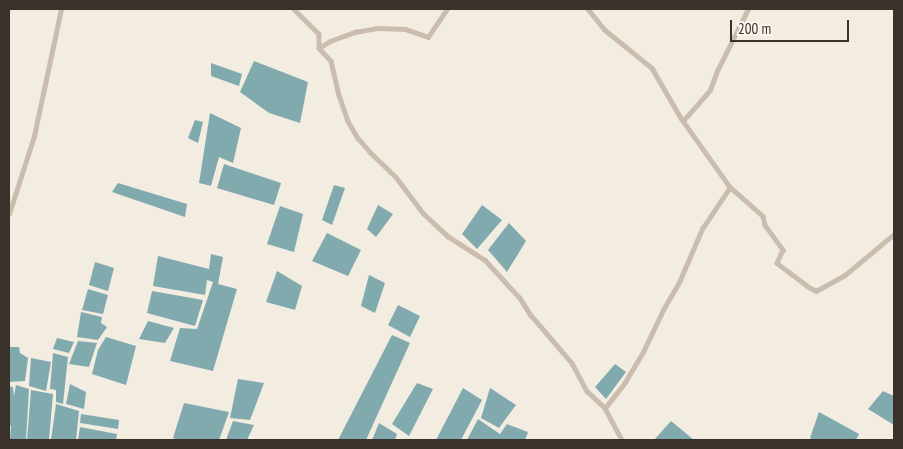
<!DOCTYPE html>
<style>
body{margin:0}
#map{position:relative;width:903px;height:449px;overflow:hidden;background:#f3ece1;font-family:"PT Sans Narrow",sans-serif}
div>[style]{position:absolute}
.water>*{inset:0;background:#81aaaf}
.minor>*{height:4.5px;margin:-2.25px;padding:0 2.25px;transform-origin:2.25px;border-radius:2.25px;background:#cbbdad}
span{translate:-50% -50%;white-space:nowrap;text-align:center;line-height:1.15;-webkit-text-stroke:4.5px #faf5ee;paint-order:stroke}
.frame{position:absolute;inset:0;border:10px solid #3a312b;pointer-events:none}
.scale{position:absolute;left:730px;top:20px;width:119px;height:22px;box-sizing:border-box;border:2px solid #3a312b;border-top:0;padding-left:6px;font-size:15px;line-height:18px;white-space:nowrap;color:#3a312b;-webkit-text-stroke:4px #faf5ee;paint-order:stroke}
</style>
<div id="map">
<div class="water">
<div style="clip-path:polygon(254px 61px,308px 82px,300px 123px,269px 113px,240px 92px)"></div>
<div style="clip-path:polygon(211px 63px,242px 74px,239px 86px,211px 76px)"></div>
<div style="clip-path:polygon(210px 113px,241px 128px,233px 163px,219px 157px,211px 186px,199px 183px)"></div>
<div style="clip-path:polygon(195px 120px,203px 122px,198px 143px,188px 138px)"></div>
<div style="clip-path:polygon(224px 164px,281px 183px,274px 205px,217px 188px)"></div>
<div style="clip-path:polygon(118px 183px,187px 204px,185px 217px,112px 192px)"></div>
<div style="clip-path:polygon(334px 185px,345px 188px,332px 225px,322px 220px)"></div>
<div style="clip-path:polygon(378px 205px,393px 214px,376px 237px,367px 229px)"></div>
<div style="clip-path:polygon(482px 205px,502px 220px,477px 249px,462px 234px)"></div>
<div style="clip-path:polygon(280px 206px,303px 214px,294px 252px,267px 244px)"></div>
<div style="clip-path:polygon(509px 223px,526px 241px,507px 272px,488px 250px)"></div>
<div style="clip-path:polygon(327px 233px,361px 250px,348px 276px,312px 261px)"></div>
<div style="clip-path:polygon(211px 254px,223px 257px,218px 284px,237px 289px,213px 371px,170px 361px,180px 328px,197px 329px,213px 282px,207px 280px,205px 295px,153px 286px,158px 256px,209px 269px)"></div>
<div style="clip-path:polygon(95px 262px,114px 268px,108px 291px,89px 285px)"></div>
<div style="clip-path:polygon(277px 271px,302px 286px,295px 310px,266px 302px)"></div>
<div style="clip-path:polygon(369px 275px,385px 283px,375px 313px,361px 306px)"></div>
<div style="clip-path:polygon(88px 289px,108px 295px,103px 314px,82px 310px)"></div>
<div style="clip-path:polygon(152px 291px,203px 300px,195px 326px,147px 313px)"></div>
<div style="clip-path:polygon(398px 305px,420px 316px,410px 337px,388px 325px)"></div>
<div style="clip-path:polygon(81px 312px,102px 317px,101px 323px,107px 327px,98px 340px,77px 337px)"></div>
<div style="clip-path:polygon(148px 321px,174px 328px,165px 343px,139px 339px)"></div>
<div style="clip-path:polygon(392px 335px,410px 343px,366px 440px,338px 440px)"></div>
<div style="clip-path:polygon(106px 337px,136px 346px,126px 385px,92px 374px,98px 350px)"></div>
<div style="clip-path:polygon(57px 338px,74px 342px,69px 353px,53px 349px)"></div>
<div style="clip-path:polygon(78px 341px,97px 343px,89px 367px,69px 364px)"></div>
<div style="clip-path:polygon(10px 347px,19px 347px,20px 353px,28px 358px,25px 381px,9px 382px)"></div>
<div style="clip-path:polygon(53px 353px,68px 357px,63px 404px,56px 402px,56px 390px,50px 389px)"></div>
<div style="clip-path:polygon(31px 358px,51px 362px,46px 391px,29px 386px)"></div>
<div style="clip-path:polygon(615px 364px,626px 372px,606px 399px,595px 387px)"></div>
<div style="clip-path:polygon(238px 379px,264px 383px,250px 420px,230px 418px)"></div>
<div style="clip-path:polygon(417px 383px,433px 389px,409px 436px,392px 424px)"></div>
<div style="clip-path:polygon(70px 384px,86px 392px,84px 409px,66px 404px)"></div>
<div style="clip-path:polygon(16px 385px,29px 389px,26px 440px,10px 440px,11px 426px,9px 426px,9px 386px,13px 387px,14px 396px)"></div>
<div style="clip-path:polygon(463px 388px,482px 400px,461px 440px,436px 440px)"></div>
<div style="clip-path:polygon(490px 388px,516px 405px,499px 428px,481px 418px)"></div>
<div style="clip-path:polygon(31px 390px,53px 394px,49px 440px,27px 440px)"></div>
<div style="clip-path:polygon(883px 391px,894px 396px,894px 425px,868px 409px)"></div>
<div style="clip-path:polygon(184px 403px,229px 412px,219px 440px,178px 440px,173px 438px)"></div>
<div style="clip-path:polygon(56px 404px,79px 411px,76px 440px,51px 440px)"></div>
<div style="clip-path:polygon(819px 412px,859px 434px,856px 440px,814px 440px,810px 438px)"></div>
<div style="clip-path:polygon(81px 414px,119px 420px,118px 429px,80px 423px)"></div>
<div style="clip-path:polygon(478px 419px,500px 434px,507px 424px,528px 432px,525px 440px,467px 440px)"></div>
<div style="clip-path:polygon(233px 421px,254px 425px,247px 440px,226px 440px)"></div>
<div style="clip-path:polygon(671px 421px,694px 440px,654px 440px)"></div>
<div style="clip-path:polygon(379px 423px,397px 434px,395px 440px,372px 440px)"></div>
<div style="clip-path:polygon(80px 427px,117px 434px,116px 440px,78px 440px)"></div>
</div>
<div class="minor">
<div style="left:294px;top:9px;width:35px;rotate:45deg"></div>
<div style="left:319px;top:34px;width:14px;rotate:90deg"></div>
<div style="left:319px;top:48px;width:18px;rotate:47deg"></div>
<div style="left:331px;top:61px;width:35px;rotate:77deg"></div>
<div style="left:339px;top:95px;width:28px;rotate:71deg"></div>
<div style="left:348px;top:121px;width:20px;rotate:60deg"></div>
<div style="left:358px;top:138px;width:18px;rotate:49deg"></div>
<div style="left:370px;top:152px;width:36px;rotate:44deg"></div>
<div style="left:396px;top:177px;width:45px;rotate:53.1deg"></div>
<div style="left:423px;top:213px;width:35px;rotate:43deg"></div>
<div style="left:449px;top:237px;width:43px;rotate:32.6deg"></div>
<div style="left:485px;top:260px;width:52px;rotate:47.4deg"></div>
<div style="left:520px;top:298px;width:19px;rotate:58deg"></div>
<div style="left:530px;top:314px;width:65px;rotate:49.4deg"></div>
<div style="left:572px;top:363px;width:32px;rotate:62deg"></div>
<div style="left:587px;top:391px;width:25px;rotate:43deg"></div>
<div style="left:605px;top:408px;width:36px;rotate:62deg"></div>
<div style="left:588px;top:9px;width:26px;rotate:51deg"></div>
<div style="left:604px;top:29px;width:62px;rotate:39.1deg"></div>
<div style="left:652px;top:68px;width:58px;rotate:59.9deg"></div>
<div style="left:681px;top:118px;width:85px;rotate:54.6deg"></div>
<div style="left:730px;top:187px;width:44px;rotate:41.3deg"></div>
<div style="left:763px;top:216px;width:9px;rotate:77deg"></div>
<div style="left:765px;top:225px;width:31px;rotate:54deg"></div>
<div style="left:783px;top:250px;width:14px;rotate:115deg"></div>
<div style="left:777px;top:263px;width:38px;rotate:37deg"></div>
<div style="left:807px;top:286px;width:10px;rotate:29deg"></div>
<div style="left:816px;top:291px;width:33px;rotate:-29deg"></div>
<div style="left:845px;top:275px;width:64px;rotate:-39.9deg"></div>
<div style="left:319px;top:48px;width:13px;rotate:-32deg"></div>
<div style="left:330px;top:41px;width:27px;rotate:-20deg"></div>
<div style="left:355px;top:32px;width:22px;rotate:-10deg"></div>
<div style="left:377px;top:28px;width:28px;rotate:2deg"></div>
<div style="left:405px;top:29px;width:24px;rotate:19deg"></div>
<div style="left:428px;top:37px;width:34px;rotate:-56deg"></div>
<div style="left:683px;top:121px;width:41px;rotate:-48.9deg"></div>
<div style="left:710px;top:90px;width:20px;rotate:-70deg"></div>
<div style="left:717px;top:71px;width:69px;rotate:-63.4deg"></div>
<div style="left:9px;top:214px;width:82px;rotate:-72.2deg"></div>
<div style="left:34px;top:136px;width:130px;rotate:-78deg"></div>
<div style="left:605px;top:408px;width:33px;rotate:-52deg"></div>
<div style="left:625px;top:382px;width:35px;rotate:-59deg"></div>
<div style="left:643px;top:352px;width:47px;rotate:-64.5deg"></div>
<div style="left:663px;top:310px;width:34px;rotate:-60deg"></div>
<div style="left:680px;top:280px;width:56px;rotate:-66.7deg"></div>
<div style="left:702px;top:229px;width:50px;rotate:-56.3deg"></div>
</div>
<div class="frame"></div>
<div class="scale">200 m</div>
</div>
